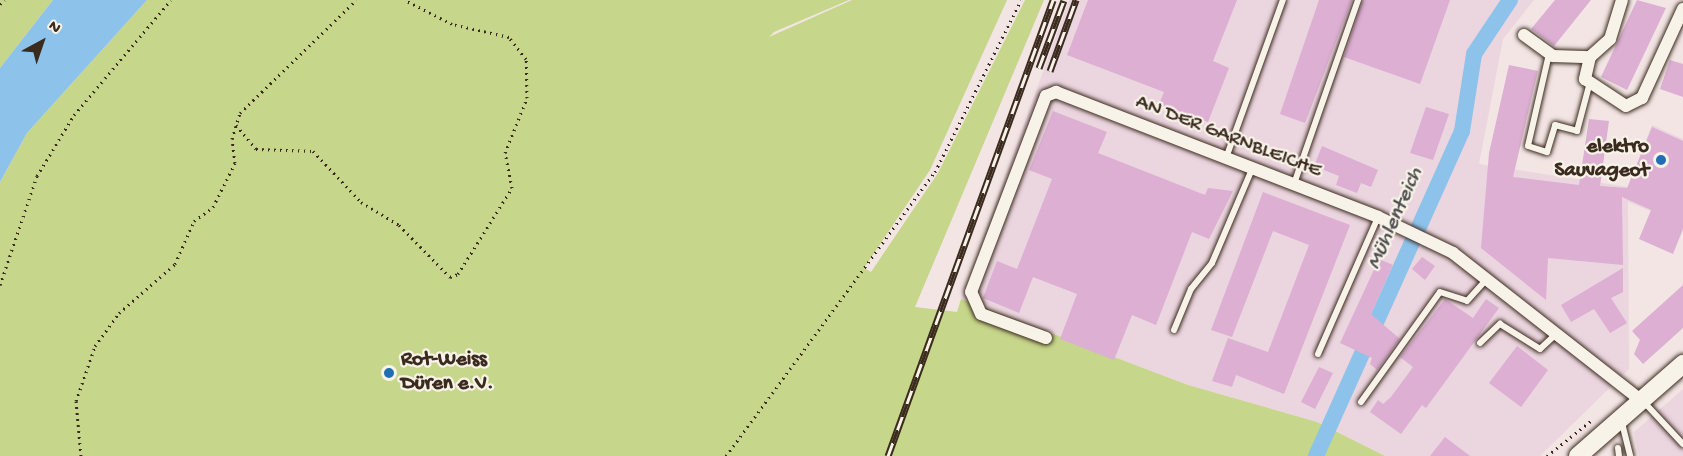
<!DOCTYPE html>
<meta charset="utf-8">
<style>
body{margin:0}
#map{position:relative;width:1683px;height:456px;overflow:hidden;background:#f2e5e4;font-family:"Gochi Hand",sans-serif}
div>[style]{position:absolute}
.built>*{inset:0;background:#ebd5df}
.green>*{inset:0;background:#c6d68a}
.water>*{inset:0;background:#8dc3eb}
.canal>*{height:16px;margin:-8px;padding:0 8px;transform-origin:8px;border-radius:8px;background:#8dc3eb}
.building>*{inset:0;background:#dcafd3}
.path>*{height:3px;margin-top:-1.5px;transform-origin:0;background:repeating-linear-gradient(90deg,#3b2a1e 0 1.5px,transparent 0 6px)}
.roads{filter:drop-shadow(0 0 2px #3b2a1e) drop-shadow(0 0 2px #3b2a1e)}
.lane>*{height:6px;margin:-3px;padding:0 3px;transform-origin:3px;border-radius:3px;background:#f7f3e8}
.street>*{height:12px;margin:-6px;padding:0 6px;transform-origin:6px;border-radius:6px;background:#f7f3e8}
.secondary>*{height:18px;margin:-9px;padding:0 9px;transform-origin:9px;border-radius:9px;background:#f7f3e8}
.rail>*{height:7px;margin-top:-3.5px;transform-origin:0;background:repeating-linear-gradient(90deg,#f7f3e8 0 14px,#3b2a1e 0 28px);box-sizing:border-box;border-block:2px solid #3b2a1e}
.dots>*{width:16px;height:16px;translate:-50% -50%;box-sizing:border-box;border:3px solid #f7f3e8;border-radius:50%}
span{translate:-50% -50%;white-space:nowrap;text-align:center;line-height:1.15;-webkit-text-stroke:4.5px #f7f3e8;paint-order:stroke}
.street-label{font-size:21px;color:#3b2a1e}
.poi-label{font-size:21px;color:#3b2a1e;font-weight:700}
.right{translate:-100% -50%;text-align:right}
.left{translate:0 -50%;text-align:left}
.water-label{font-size:22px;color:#505051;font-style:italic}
.north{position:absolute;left:12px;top:12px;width:60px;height:60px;-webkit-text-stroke:4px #f7f3e8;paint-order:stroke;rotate:40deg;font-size:16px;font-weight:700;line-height:24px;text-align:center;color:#3b2a1e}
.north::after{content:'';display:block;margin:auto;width:21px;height:27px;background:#3b2a1e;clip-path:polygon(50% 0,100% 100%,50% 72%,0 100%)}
</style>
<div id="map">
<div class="built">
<div style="clip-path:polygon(1069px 0,1534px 0,1503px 39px,1479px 164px,1628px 187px,1652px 125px,1683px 139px,1683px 224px,1628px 202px,1629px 369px,1540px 456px,1385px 456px,1317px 422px,1188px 385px,961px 299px)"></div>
<div style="clip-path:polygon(1683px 389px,1683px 456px,1639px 456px,1634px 432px)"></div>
</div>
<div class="green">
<div style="clip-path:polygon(0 0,53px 0,0 68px)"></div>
<div style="clip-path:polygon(147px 0,849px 0,774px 32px,769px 37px,852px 0,1007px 0,930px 170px,864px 268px,871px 272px,938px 173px,1025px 0,1044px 0,915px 307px,957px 312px,961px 299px,1188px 385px,1317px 422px,1385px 456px,0 456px,0 182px,27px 133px)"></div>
</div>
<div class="water">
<div style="clip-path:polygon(53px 0,147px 0,27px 133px,0 182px,0 68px)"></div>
</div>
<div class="canal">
<div style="left:1316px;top:456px;width:356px;rotate:-65.8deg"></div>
<div style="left:1462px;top:131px;width:78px;rotate:-81.1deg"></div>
<div style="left:1474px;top:54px;width:65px;rotate:-56.3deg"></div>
</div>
<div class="building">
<div style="clip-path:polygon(1088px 0,1237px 0,1213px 61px,1229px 68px,1208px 122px,1159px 104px,1164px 92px,1067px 55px)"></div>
<div style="clip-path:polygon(1319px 0,1352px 0,1305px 123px,1280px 114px)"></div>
<div style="clip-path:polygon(1363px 0,1450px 0,1420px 84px,1344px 57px)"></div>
<div style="clip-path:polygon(1555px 0,1591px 0,1554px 46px,1531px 29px)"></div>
<div style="clip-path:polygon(1637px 0,1666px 8px,1627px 90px,1601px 77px)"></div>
<div style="clip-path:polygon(1670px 60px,1683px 64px,1683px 97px,1660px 89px)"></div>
<div style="clip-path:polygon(1509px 65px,1538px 71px,1513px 177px,1579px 185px,1589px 119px,1609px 121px,1600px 186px,1627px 188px,1652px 127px,1683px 141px,1683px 229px,1673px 254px,1639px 239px,1651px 210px,1622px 197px,1623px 265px,1548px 258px,1546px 300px,1481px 248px,1489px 153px)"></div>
<div style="clip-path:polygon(1426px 107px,1449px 114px,1433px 160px,1410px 153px)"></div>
<div style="clip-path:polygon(1053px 111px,1107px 132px,1098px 153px,1205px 195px,1208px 188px,1233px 191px,1209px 239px,1192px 232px,1156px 325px,1132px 315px,1114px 360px,1060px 339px,1077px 294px,1033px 277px,1019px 313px,983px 298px,997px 261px,1017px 269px,1052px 179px,1029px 170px)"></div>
<div style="clip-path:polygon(1322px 146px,1378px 170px,1371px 187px,1361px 183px,1357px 193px,1336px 185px,1339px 176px,1314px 166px)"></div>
<div style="clip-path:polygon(1263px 192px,1350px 225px,1284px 394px,1236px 375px,1232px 387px,1212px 381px,1228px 338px,1268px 352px,1309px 245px,1273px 231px,1232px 337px,1211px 330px)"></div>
<div style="clip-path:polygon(1422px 257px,1435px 266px,1425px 280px,1412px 269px)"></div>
<div style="clip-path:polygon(1379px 259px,1393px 265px,1371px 314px,1400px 339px,1377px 370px,1370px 364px,1372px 358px,1340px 343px)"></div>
<div style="clip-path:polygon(1623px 268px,1623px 292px,1611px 298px,1627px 323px,1610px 333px,1594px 309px,1571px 322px,1561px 305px)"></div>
<div style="clip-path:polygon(1683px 285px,1683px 328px,1643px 364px,1634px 354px,1640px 340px,1632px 331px)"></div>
<div style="clip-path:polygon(1445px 299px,1473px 318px,1486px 299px,1499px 308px,1426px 408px,1422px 405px,1401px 434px,1370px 412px,1378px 400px,1383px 404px,1391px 397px,1413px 367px,1400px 357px)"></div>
<div style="clip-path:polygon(1517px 346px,1548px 370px,1521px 407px,1489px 383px)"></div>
<div style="clip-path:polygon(1319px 367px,1333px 373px,1315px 409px,1301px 402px)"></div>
<div style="clip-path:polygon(1445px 437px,1470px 456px,1430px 456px)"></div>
</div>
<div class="path">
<div style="left:0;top:4px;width:6px;rotate:-39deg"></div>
<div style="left:236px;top:125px;width:31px;rotate:50deg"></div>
<div style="left:256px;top:149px;width:57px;rotate:2deg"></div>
<div style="left:313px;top:151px;width:70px;rotate:46.7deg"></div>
<div style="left:361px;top:202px;width:44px;rotate:31.2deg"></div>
<div style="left:399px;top:225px;width:73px;rotate:45.6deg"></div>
<div style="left:450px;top:277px;width:9px;rotate:-21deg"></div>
<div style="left:458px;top:274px;width:102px;rotate:-57.9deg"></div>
<div style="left:512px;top:188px;width:36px;rotate:-101deg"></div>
<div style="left:505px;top:153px;width:59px;rotate:-68.2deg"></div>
<div style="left:527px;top:98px;width:39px;rotate:-91deg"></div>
<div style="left:526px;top:59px;width:28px;rotate:-128deg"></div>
<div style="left:509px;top:37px;width:58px;rotate:-167.2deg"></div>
<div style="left:452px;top:24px;width:53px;rotate:-152.9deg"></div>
<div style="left:0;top:285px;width:115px;rotate:-71.3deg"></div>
<div style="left:37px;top:176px;width:71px;rotate:-58.8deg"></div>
<div style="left:74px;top:115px;width:150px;rotate:-49.9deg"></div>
<div style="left:81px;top:456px;width:55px;rotate:-95.2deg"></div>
<div style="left:76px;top:401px;width:58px;rotate:-70.9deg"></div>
<div style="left:95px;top:346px;width:41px;rotate:-54deg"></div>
<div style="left:119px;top:313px;width:74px;rotate:-41.2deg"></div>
<div style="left:175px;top:264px;width:47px;rotate:-66.2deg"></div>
<div style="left:194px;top:221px;width:24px;rotate:-36deg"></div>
<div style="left:213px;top:207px;width:49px;rotate:-63.4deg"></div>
<div style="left:235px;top:163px;width:24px;rotate:-97deg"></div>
<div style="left:232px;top:139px;width:27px;rotate:-73deg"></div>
<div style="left:240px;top:113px;width:162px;rotate:-44.2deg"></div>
<div style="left:726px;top:456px;width:353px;rotate:-53.7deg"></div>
<div style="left:935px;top:172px;width:192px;rotate:-63.4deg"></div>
<div style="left:1547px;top:456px;width:58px;rotate:-38.7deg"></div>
</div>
<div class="roads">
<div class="lane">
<div style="left:1549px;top:54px;width:94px;rotate:102.9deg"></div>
<div style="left:1528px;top:146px;width:20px;rotate:18deg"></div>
<div style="left:1547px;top:152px;width:28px;rotate:-73deg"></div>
<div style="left:1555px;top:125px;width:23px;rotate:15deg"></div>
<div style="left:1577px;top:131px;width:47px;rotate:-75.1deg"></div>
<div style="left:1226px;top:158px;width:168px;rotate:-70.2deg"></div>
<div style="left:1294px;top:184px;width:195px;rotate:-70.8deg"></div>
<div style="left:1174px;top:330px;width:44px;rotate:-67.5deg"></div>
<div style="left:1191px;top:289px;width:33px;rotate:-51deg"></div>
<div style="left:1212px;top:263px;width:102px;rotate:-66.9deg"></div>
<div style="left:1480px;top:343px;width:28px;rotate:-44deg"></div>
<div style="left:1500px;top:324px;width:47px;rotate:32deg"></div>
<div style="left:1540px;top:349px;width:22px;rotate:-43deg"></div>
<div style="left:1318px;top:354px;width:150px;rotate:-66.3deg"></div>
<div style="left:1643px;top:401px;width:59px;rotate:47.1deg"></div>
<div style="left:1361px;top:402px;width:135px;rotate:-54.3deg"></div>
<div style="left:1440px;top:292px;width:28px;rotate:18deg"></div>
<div style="left:1467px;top:301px;width:31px;rotate:-48deg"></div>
<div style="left:1622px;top:423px;width:34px;rotate:76deg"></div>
<div style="left:1618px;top:448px;width:8px;rotate:83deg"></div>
</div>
<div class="street">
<div style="left:1622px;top:0;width:41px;rotate:107.1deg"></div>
<div style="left:1610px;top:39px;width:27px;rotate:138deg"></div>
<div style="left:1590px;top:57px;width:23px;rotate:103deg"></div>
<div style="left:1585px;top:79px;width:49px;rotate:33.4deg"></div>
<div style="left:1626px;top:106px;width:18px;rotate:-27deg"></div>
<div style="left:1642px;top:98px;width:98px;rotate:-65.3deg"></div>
<div style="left:1524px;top:35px;width:36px;rotate:36deg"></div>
<div style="left:1553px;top:56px;width:37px;rotate:2deg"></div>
<div style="left:1046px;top:338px;width:69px;rotate:-159.7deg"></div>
<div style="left:981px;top:314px;width:24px;rotate:-114deg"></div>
<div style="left:971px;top:292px;width:210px;rotate:-69.1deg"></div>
<div style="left:1046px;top:96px;width:11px;rotate:-22deg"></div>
<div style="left:1056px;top:92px;width:345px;rotate:21.2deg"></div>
<div style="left:1378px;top:217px;width:83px;rotate:25.6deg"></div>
<div style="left:1453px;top:253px;width:240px;rotate:38.1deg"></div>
</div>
<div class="secondary">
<div style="left:1578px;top:456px;width:140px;rotate:-41.2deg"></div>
</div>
</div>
<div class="rail">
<div style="left:1039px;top:68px;width:72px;rotate:-69.8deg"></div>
<div style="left:1050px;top:71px;width:76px;rotate:-69.9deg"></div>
<div style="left:888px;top:456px;width:485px;rotate:-70.1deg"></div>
</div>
<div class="dots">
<div style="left:1661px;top:160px;background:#1f6fb2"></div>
<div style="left:389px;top:373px;background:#1f6fb2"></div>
</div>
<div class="street-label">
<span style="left:1228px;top:138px;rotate:21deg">AN DER GARNBLEICHE</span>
</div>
<div class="poi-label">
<span class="right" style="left:1649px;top:160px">elektro<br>Sauvageot</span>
<span class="left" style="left:401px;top:373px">Rot-Weiss<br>Düren e.V.</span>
</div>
<div class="water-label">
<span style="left:1396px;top:219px;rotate:-66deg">Mühlenteich</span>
</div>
<div class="north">N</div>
</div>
